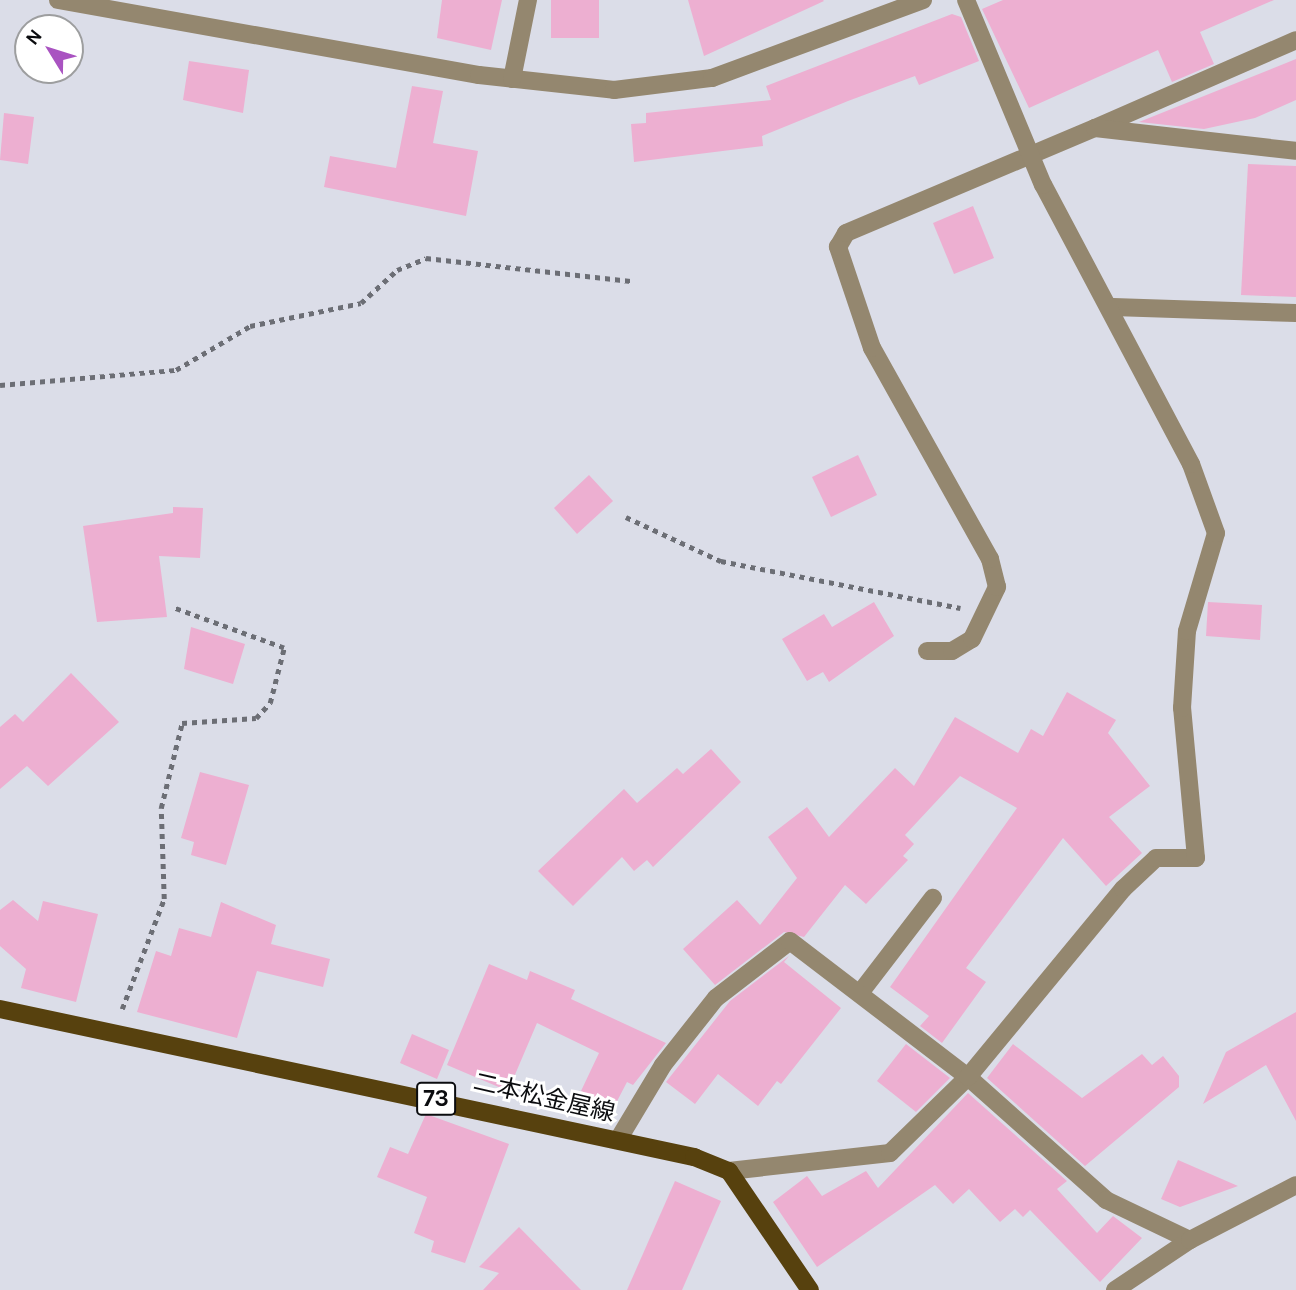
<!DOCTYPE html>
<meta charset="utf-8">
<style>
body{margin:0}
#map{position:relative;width:1296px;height:1290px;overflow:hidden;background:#dbdde8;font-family:Karla,"Noto Sans JP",sans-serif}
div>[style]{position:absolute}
.building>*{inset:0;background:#edafd1}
.path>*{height:4.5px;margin-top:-2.25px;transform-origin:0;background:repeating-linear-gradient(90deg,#6c6e75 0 5px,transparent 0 10px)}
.minor>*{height:18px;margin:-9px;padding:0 9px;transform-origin:9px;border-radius:9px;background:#94876f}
.primary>*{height:18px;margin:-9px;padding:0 9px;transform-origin:9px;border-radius:9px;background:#57410e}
span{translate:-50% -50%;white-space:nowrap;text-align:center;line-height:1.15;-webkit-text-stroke:6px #fff;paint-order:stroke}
.shield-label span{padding:2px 5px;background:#fff;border:2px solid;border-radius:5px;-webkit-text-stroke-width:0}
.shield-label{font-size:23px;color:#0b0c0f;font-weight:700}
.street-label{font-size:24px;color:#0b0c0f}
.north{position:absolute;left:14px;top:14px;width:70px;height:70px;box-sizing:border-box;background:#fff;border:2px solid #9d9e9f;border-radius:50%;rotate:308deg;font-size:19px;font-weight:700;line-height:28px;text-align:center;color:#0b0c0f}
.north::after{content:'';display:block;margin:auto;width:24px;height:32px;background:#a953c1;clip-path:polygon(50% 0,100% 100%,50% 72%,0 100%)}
</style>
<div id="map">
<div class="building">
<div style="clip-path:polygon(442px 0,502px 0,491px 50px,437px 38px)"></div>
<div style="clip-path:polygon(551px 0,599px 0,599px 38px,551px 38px)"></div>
<div style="clip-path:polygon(688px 0,823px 0,824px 1px,704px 56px)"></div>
<div style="clip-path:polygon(1003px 0,1274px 0,1200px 32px,1214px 64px,1172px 82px,1158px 50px,1029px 108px,982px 9px)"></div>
<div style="clip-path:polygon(952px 14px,961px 17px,979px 61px,919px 85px,915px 76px,848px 101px,762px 136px,763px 146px,634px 162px,631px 124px,646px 123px,646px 113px,771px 100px,766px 86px)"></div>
<div style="clip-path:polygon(1296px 59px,1296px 100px,1255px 118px,1204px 129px,1139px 122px)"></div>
<div style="clip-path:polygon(189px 61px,249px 70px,243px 113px,183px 100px)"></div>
<div style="clip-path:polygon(412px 86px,443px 91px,433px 143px,478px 151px,466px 216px,324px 187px,330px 156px,396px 168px)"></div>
<div style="clip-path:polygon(4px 113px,34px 117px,28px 164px,0 160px)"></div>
<div style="clip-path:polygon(1248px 164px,1296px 166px,1296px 297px,1241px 295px)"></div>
<div style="clip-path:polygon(973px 206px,994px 258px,954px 274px,933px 223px)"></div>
<div style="clip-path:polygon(858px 455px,877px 495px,831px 517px,812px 477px)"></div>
<div style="clip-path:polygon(589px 475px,613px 501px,577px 534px,554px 508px)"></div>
<div style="clip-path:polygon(173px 507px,203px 508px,200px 558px,159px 556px,167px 617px,97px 622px,83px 526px,173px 513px)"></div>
<div style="clip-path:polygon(874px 602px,894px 636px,829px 682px,823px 672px,807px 681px,782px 639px,824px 614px,832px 627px)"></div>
<div style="clip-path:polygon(1208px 602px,1262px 605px,1260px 640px,1206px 636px)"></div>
<div style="clip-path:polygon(191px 627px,245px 644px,233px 684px,184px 669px)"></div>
<div style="clip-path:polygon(71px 673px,119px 722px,48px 786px,27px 766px,0 789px,0 727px,15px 714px,23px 722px)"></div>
<div style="clip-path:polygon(1067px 692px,1116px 720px,1108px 733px,1150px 786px,1109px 817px,1142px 853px,1106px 886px,1063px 838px,966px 968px,986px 982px,942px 1043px,920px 1026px,929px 1016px,890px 987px,1017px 808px,960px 776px,905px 835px,914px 844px,903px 856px,908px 860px,866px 904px,845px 885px,804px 937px,784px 932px,715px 985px,683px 949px,737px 900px,760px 925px,797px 878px,768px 837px,807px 807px,829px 837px,895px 768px,914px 786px,955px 717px,1018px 753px,1031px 729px,1043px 736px)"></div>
<div style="clip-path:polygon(711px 749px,741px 782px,653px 867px,647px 860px,634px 871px,622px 857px,573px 906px,538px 871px,624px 789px,637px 803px,677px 768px,683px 774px)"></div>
<div style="clip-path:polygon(200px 772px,249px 785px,226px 865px,191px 855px,194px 842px,181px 838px)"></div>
<div style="clip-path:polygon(13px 900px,38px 921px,43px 901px,98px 914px,76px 1002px,21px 988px,26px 969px,0 946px,0 910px)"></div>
<div style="clip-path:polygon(221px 902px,276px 925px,271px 944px,330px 959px,323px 987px,257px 971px,237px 1038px,137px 1012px,156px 951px,171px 956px,179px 928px,211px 937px)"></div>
<div style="clip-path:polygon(789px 956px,784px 962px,841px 1008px,781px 1084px,777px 1081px,758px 1106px,718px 1074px,695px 1104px,666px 1082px,730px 1001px)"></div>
<div style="clip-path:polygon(489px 964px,527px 980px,530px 971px,575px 990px,571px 999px,666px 1043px,633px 1085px,627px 1082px,614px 1107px,581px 1091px,599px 1053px,537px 1023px,508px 1091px,447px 1065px)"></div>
<div style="clip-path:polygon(1296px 1012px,1296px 1121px,1266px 1065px,1203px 1104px,1226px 1052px)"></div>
<div style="clip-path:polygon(412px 1034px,449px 1050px,437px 1079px,400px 1063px)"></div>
<div style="clip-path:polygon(906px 1044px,950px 1078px,916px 1112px,877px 1081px)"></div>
<div style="clip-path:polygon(1013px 1044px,1082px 1098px,1142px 1054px,1152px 1065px,1163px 1056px,1179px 1076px,1179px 1087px,1085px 1166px,987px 1078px)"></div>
<div style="clip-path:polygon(968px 1093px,1067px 1181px,1057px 1189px,1097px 1233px,1113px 1216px,1142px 1238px,1100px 1282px,1030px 1210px,1023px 1217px,1015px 1209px,1000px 1222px,969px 1189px,953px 1204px,935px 1185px,817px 1267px,773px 1202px,807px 1176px,822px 1196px,866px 1171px,878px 1188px)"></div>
<div style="clip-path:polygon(426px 1114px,509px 1144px,465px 1263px,431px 1252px,434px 1241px,414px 1233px,427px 1197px,377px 1177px,390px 1147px,408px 1154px)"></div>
<div style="clip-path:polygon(1178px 1160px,1238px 1186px,1180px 1207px,1161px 1199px)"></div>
<div style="clip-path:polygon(675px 1181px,721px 1201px,682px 1290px,627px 1290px)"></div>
<div style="clip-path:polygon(519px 1227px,581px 1290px,483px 1290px,499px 1273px,479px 1267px)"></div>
</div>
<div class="path">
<div style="left:0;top:385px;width:177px;rotate:-4.9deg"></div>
<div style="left:176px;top:370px;width:86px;rotate:-30.7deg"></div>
<div style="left:250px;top:326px;width:113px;rotate:-11.7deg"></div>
<div style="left:361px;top:303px;width:49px;rotate:-42.5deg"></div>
<div style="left:397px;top:270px;width:31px;rotate:-22deg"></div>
<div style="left:426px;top:258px;width:206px;rotate:6.4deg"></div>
<div style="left:626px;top:517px;width:105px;rotate:24.9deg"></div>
<div style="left:721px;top:561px;width:244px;rotate:11.1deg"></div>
<div style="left:122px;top:1009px;width:118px;rotate:-69.1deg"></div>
<div style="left:164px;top:899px;width:91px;rotate:-91.9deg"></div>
<div style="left:161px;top:808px;width:88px;rotate:-76.1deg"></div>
<div style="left:182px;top:723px;width:74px;rotate:-3.9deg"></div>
<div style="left:256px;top:718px;width:21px;rotate:-47deg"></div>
<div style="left:270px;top:703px;width:57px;rotate:-75.7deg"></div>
<div style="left:284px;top:648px;width:117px;rotate:-160deg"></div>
</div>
<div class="minor">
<div style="left:58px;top:0;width:428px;rotate:10.1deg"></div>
<div style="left:479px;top:75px;width:136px;rotate:6.3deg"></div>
<div style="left:614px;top:90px;width:99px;rotate:-7deg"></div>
<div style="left:712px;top:78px;width:225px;rotate:-20.3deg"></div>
<div style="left:512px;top:79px;width:81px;rotate:-78.6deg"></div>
<div style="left:1095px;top:128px;width:219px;rotate:-23.6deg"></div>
<div style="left:1113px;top:307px;width:183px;rotate:1.9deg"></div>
<div style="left:927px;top:651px;width:25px"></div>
<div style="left:952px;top:651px;width:23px;rotate:-31deg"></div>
<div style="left:972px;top:639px;width:58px;rotate:-64.3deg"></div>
<div style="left:997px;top:587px;width:29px;rotate:-104deg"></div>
<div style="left:990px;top:559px;width:242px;rotate:-119.2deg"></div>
<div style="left:872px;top:348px;width:107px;rotate:-108.6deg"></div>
<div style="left:838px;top:247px;width:16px;rotate:-60deg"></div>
<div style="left:846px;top:233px;width:270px;rotate:-22.9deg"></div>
<div style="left:1095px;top:128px;width:202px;rotate:6.5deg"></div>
<div style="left:860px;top:993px;width:120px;rotate:-52.5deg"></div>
<div style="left:618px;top:1140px;width:87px;rotate:-59deg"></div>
<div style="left:663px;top:1065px;width:85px;rotate:-51.7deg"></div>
<div style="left:716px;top:998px;width:93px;rotate:-37.6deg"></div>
<div style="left:790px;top:941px;width:224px;rotate:37.4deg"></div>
<div style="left:968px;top:1077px;width:185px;rotate:41.7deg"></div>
<div style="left:1106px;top:1200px;width:93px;rotate:25.5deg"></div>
<div style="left:729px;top:1171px;width:162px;rotate:-6.4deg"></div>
<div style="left:890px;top:1153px;width:109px;rotate:-44.3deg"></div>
<div style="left:968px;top:1077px;width:244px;rotate:-50.5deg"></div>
<div style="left:1123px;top:889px;width:45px;rotate:-43.2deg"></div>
<div style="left:1156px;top:858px;width:40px"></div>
<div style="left:1196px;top:858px;width:151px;rotate:-95.3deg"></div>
<div style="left:1182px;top:708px;width:77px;rotate:-86.3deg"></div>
<div style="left:1187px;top:631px;width:102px;rotate:-73.5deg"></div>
<div style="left:1216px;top:533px;width:73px;rotate:-109.9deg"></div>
<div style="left:1191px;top:464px;width:316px;rotate:-117.9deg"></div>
<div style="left:1043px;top:185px;width:200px;rotate:-112.6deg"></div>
<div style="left:1115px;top:1290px;width:90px;rotate:-33.7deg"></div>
<div style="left:1190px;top:1240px;width:119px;rotate:-27.4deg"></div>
</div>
<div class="primary">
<div style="left:0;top:1009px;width:710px;rotate:12.04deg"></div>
<div style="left:694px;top:1157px;width:38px;rotate:22deg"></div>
<div style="left:729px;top:1171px;width:144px;rotate:55.8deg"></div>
</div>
<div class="shield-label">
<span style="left:436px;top:1099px">73</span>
</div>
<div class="street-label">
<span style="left:544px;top:1098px;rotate:13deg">二本松金屋線</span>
</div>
<div class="north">N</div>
</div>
